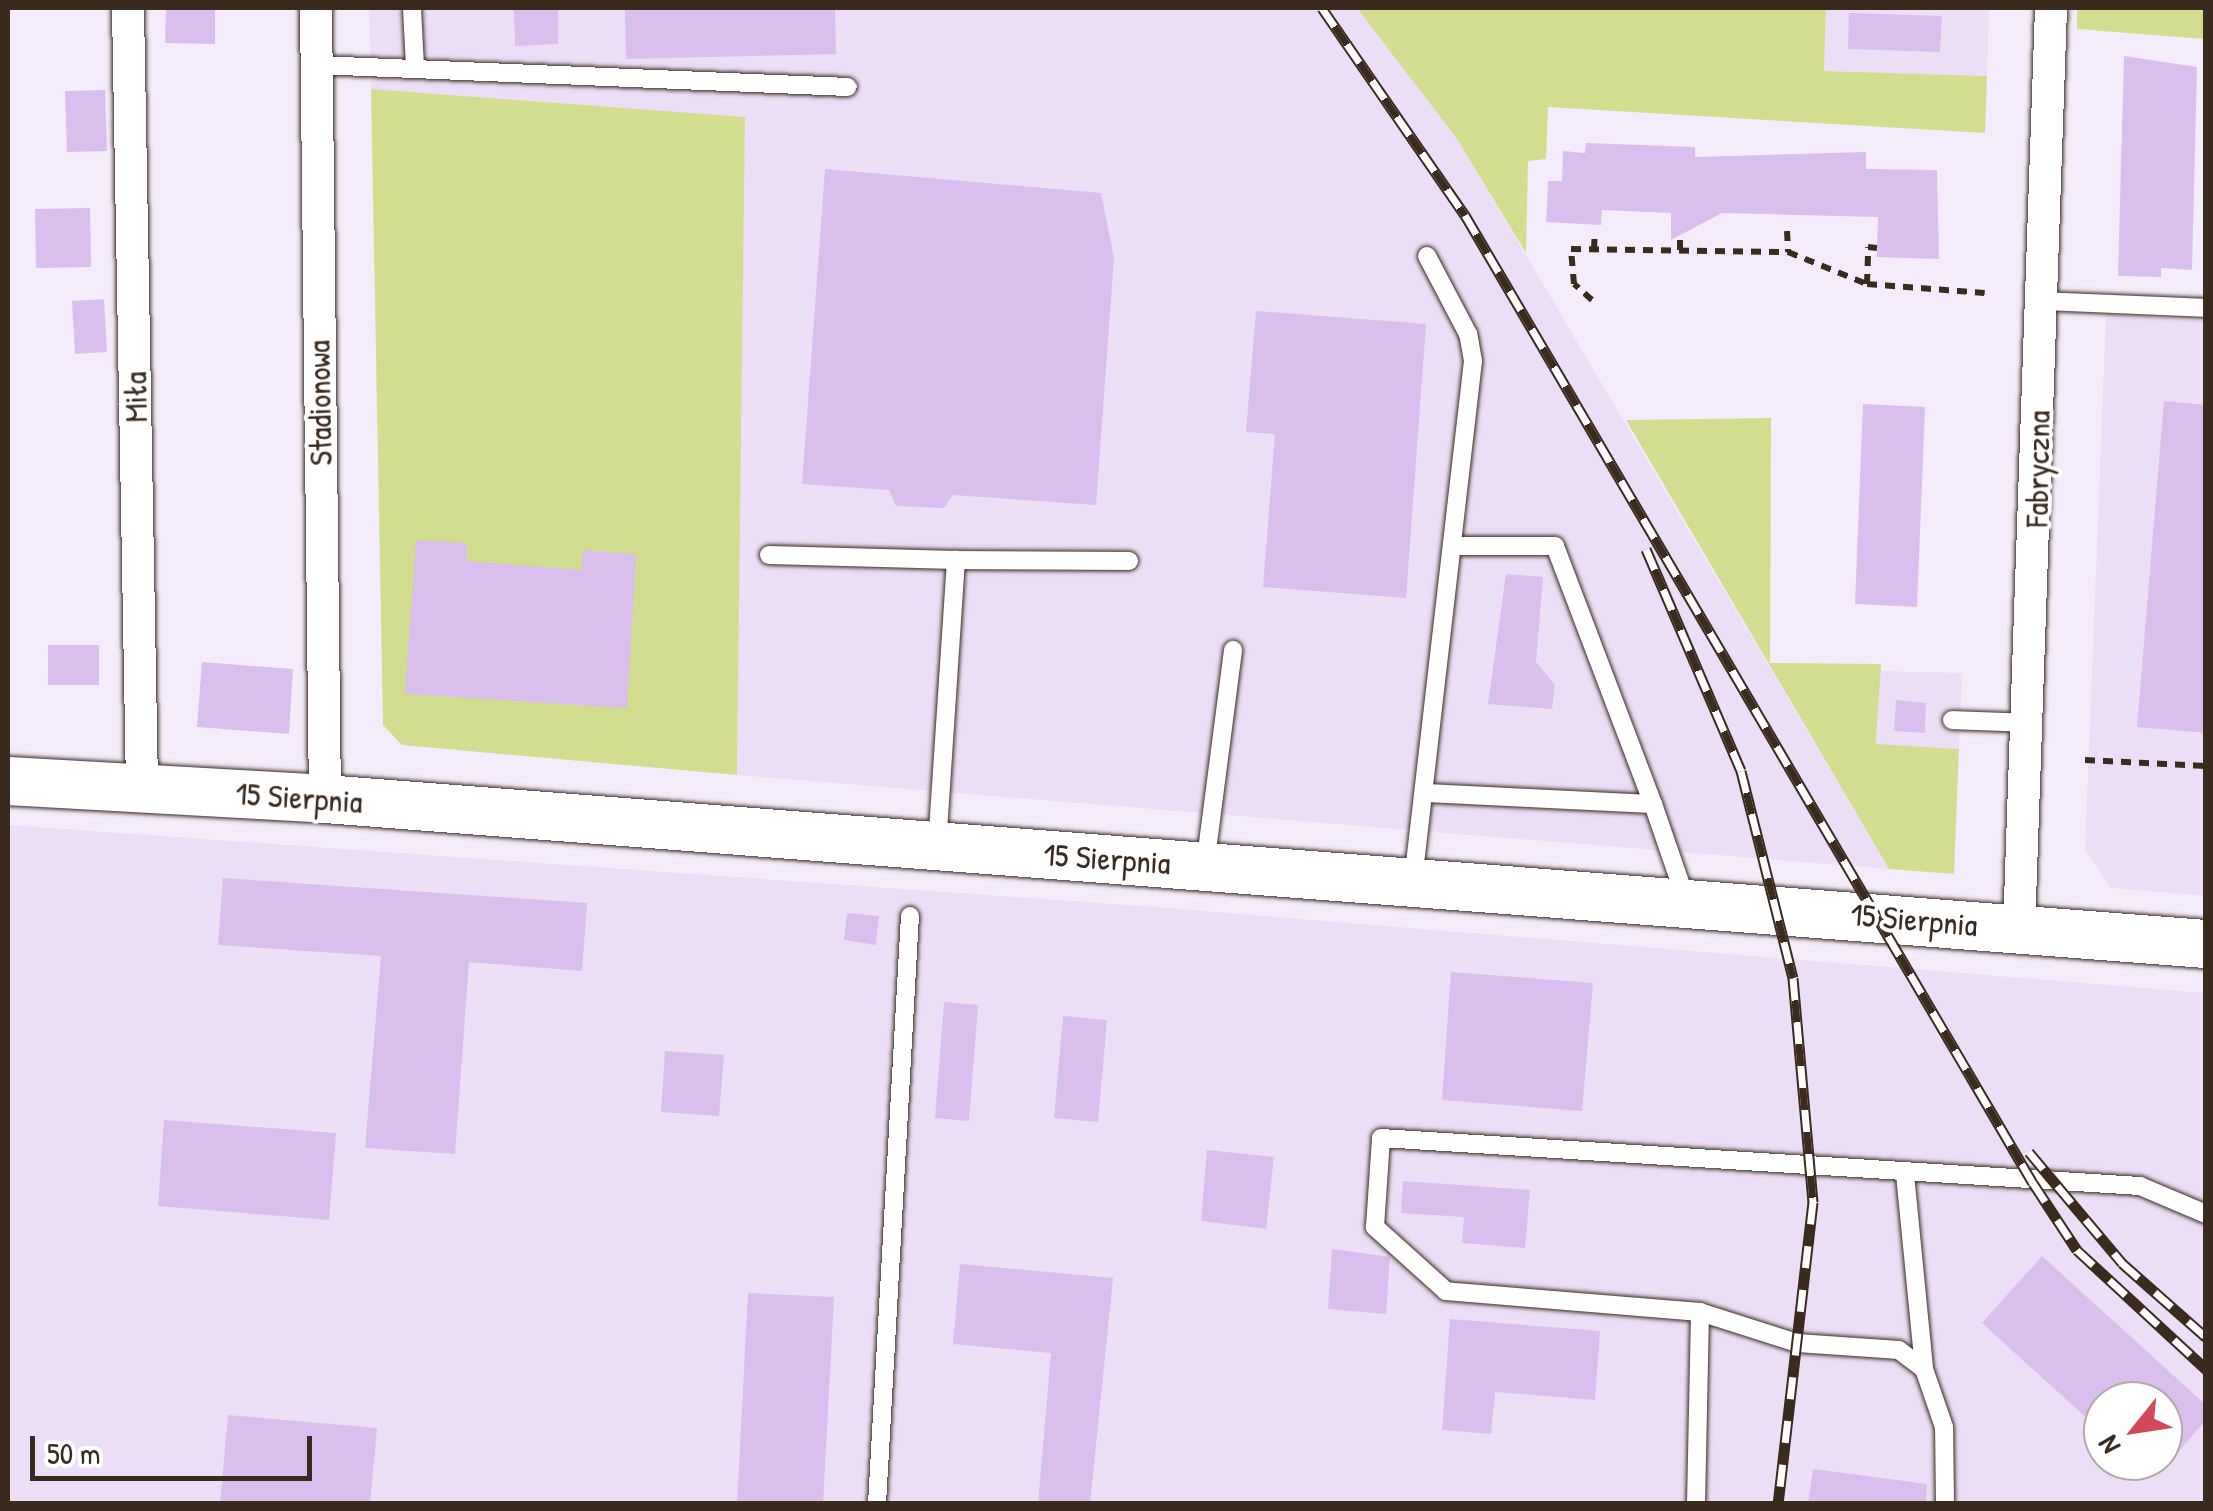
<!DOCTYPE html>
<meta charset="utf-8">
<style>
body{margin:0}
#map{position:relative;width:2213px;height:1511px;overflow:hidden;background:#f4ecfa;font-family:"Patrick Hand",sans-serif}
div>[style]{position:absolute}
.built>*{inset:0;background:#ecdef6}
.green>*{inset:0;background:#d2dd8f}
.building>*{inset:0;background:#dabfee}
.path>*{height:6px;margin-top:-3px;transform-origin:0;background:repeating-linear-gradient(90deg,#3b2a1e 0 10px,transparent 0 18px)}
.roads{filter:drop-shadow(0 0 2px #3b2a1e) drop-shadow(0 0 2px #3b2a1e)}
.service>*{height:18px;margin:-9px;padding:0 9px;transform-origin:9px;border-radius:9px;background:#fff}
.minor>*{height:32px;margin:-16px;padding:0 16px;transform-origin:16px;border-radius:16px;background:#fff}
.secondary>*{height:48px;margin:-24px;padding:0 24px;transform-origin:24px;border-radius:24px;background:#fff}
.rail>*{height:11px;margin-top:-5.5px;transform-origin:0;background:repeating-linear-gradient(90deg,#fff 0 22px,#3b2a1e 0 44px);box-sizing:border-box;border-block:2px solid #3b2a1e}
span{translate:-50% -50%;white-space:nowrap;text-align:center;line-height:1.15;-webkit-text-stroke:8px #fff;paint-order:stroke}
.street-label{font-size:32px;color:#3b2a1e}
.frame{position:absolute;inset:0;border:10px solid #3b2a1e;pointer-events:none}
.north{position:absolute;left:2083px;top:1381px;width:100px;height:100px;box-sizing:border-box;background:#fff;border:2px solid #b1aaa5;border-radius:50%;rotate:240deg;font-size:28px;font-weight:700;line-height:40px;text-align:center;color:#3b2a1e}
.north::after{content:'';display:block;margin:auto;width:35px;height:45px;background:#d1495b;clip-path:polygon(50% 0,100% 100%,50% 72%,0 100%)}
.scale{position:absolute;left:30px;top:1436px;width:282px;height:45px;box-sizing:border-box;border:5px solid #3b2a1e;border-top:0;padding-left:12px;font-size:30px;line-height:35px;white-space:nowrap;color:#3b2a1e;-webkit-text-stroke:8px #fff;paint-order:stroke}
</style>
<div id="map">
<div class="built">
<div style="clip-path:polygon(369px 8px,1357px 8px,1457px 139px,1889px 869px,737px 775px,745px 117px,371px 89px)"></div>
<div style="clip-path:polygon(1826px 8px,1989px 8px,1987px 76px,1824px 71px)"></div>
<div style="clip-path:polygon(2106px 314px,2205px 321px,2205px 896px,2111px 888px,2085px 850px)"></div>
<div style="clip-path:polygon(1880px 671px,1962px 673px,1959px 749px,1876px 745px)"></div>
<div style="clip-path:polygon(evenodd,8px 825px,1155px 907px,2205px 993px,2205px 1503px,8px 1503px,8px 825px,2103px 1401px,2163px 1401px,2163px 1461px,2103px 1461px,2103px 1401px)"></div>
</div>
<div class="green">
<div style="clip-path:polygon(1357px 8px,1826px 8px,1824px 71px,1987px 76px,1985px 133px,1548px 107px,1546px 159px,1528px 161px,1526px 253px,1457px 139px)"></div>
<div style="clip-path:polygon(2077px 8px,2205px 8px,2205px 39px,2077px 29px)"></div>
<div style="clip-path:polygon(371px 89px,745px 117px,737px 775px,402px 745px,383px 725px)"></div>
<div style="clip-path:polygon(1771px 418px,1770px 663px,1881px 664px,1876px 744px,1959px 749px,1954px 874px,1889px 869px,1626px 420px)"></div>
</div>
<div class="building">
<div style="clip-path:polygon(166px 8px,215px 8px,215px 44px,165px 43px)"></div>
<div style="clip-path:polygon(514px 8px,558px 8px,558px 44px,515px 46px)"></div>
<div style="clip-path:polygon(625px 8px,835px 8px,836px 54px,626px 59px)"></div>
<div style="clip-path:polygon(1849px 13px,1942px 16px,1940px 52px,1848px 49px)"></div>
<div style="clip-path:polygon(2124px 56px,2197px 67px,2192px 270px,2161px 268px,2161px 277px,2118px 276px)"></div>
<div style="clip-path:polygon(105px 90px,107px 151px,67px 152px,65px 91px)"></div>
<div style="clip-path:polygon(1586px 143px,1695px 147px,1695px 157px,1866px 152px,1866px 169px,1937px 170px,1939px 259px,1877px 257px,1878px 217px,1722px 213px,1671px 240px,1671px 213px,1602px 210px,1601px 225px,1546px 222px,1548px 181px,1562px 181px,1563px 151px,1585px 153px)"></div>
<div style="clip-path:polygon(825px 169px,1101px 193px,1114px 258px,1096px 505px,953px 495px,944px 508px,896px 506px,889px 490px,802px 484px)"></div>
<div style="clip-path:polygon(90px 208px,91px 267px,36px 268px,35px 209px)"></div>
<div style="clip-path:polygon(104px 299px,107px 352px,75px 354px,72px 301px)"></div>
<div style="clip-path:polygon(1256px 311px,1426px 324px,1406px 598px,1263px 587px,1275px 434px,1246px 432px)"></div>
<div style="clip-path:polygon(2164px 401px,2206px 405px,2206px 733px,2137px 727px)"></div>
<div style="clip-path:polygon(1863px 404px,1925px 407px,1917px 607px,1855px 604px)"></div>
<div style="clip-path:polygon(416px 540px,467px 543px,467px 561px,582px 570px,583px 550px,636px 554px,627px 708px,405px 694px)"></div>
<div style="clip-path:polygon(1506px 574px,1543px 577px,1536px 662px,1555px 685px,1552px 709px,1488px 704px)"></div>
<div style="clip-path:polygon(48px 645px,99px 645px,99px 685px,48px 685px)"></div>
<div style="clip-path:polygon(202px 662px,293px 669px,289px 734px,197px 727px)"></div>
<div style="clip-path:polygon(1896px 700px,1926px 703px,1925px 733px,1894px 731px)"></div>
<div style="clip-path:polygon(223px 878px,587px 903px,582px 971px,469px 962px,455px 1154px,365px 1148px,381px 956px,218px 945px)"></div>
<div style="clip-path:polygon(847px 913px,879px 916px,876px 945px,844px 940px)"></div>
<div style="clip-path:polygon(1451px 972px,1593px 983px,1582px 1111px,1442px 1100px)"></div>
<div style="clip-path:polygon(944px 1002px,978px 1005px,969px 1121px,935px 1118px)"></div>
<div style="clip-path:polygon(1063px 1016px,1107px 1020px,1098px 1122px,1054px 1118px)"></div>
<div style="clip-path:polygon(665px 1051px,724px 1055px,719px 1116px,661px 1112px)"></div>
<div style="clip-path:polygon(164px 1120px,336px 1133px,329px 1220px,158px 1206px)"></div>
<div style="clip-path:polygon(1207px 1150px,1274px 1157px,1266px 1229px,1201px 1221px)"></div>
<div style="clip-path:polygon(1403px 1181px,1530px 1190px,1525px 1248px,1462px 1243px,1464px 1217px,1401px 1213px)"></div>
<div style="clip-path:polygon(1332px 1249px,1390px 1257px,1386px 1314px,1328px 1309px)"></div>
<div style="clip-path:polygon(2042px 1256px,2206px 1405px,2206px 1420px,2163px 1469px,2163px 1401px,2103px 1401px,2103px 1433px,1982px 1323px)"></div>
<div style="clip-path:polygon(960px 1264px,1113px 1278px,1090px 1504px,1038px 1504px,1051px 1353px,953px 1344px)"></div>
<div style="clip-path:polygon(748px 1293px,834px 1297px,823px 1504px,737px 1504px)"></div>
<div style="clip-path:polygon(1450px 1319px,1600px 1331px,1595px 1400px,1495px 1392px,1491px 1434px,1442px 1430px)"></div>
<div style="clip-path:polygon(228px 1415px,377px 1428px,370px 1504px,220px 1504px)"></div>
<div style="clip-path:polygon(1813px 1469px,1927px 1484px,1926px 1504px,1808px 1504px)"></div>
</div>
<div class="path">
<div style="left:1787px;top:231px;width:21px;rotate:87deg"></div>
<div style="left:1594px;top:249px;width:17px;rotate:-87deg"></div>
<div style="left:1680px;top:250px;width:18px;rotate:-90deg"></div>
<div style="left:1867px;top:284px;width:37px;rotate:-88deg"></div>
<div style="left:1868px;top:247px;width:9px;rotate:6deg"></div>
<div style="left:1592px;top:300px;width:24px;rotate:-138deg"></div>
<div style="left:1574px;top:284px;width:35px;rotate:-95deg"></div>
<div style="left:1571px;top:249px;width:217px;rotate:0.8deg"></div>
<div style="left:1788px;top:252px;width:85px;rotate:22.1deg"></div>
<div style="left:1867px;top:284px;width:118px;rotate:4.4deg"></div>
<div style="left:2085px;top:760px;width:121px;rotate:2.8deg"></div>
</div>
<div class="roads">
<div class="service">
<div style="left:412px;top:8px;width:60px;rotate:87.1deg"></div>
<div style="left:317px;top:65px;width:531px;rotate:2.37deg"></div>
<div style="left:2042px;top:301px;width:164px;rotate:2.4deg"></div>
<div style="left:1454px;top:546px;width:101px"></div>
<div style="left:1555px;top:546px;width:276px;rotate:69.2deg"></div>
<div style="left:769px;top:555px;width:187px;rotate:1.5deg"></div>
<div style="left:1952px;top:720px;width:78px;rotate:2.2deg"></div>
<div style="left:1425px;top:793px;width:228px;rotate:2.8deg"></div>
<div style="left:1653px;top:804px;width:105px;rotate:71deg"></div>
<div style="left:937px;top:846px;width:287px;rotate:-86.2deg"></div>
<div style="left:956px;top:560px;width:173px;rotate:0.3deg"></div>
<div style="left:1205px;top:866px;width:218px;rotate:-82.6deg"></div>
<div style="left:1413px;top:881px;width:523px;rotate:-83.42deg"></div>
<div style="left:1473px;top:361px;width:27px;rotate:-100deg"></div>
<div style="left:1468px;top:334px;width:88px;rotate:-117.7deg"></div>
<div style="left:1905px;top:1174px;width:196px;rotate:84.4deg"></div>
<div style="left:877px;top:1504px;width:589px;rotate:-86.79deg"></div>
<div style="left:1696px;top:1504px;width:192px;rotate:-88.8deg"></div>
<div style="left:1945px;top:1504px;width:77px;rotate:-90.7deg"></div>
<div style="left:1944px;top:1427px;width:61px;rotate:-109deg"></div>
<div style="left:1924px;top:1369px;width:31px;rotate:-143deg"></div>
<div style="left:1899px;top:1350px;width:102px;rotate:-176.1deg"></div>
<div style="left:1797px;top:1343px;width:102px;rotate:-162.3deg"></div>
<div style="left:1700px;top:1312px;width:255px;rotate:-175.3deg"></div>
<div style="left:1446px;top:1291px;width:96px;rotate:-138deg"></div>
<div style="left:1375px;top:1227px;width:89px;rotate:-86.1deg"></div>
<div style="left:1381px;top:1138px;width:761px;rotate:3.62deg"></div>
<div style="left:2140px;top:1186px;width:72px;rotate:23deg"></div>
</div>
<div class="minor">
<div style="left:128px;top:8px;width:778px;rotate:88.97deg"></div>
<div style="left:316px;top:8px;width:791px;rotate:89.35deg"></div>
<div style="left:2019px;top:929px;width:922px;rotate:-88.01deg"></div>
</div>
<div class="secondary">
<div style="left:8px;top:781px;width:318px;rotate:3.2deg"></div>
<div style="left:325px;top:799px;width:1887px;rotate:4.41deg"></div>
</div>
</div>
<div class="rail">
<div style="left:1322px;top:8px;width:252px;rotate:55.4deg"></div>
<div style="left:1465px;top:215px;width:1122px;rotate:59.6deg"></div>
<div style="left:2033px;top:1183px;width:80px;rotate:56.7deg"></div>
<div style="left:2077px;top:1250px;width:176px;rotate:42.7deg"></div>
<div style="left:1646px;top:549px;width:241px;rotate:66.8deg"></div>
<div style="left:1741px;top:771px;width:213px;rotate:75.9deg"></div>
<div style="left:1793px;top:978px;width:225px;rotate:84.9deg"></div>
<div style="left:1813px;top:1202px;width:304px;rotate:96.6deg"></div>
<div style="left:2029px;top:1152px;width:145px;rotate:50deg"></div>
<div style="left:2122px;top:1263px;width:112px;rotate:41.4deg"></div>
</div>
<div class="street-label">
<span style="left:136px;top:397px;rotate:-91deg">Miła</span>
<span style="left:320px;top:403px;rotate:-91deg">Stadionowa</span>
<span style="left:2038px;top:469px;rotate:-89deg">Fabryczna</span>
<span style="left:299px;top:798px;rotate:4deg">15 Sierpnia</span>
<span style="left:1107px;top:859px;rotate:4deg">15 Sierpnia</span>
<span style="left:1914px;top:920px;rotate:5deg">15 Sierpnia</span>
</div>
<div class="frame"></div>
<div class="north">N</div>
<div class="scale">50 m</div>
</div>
